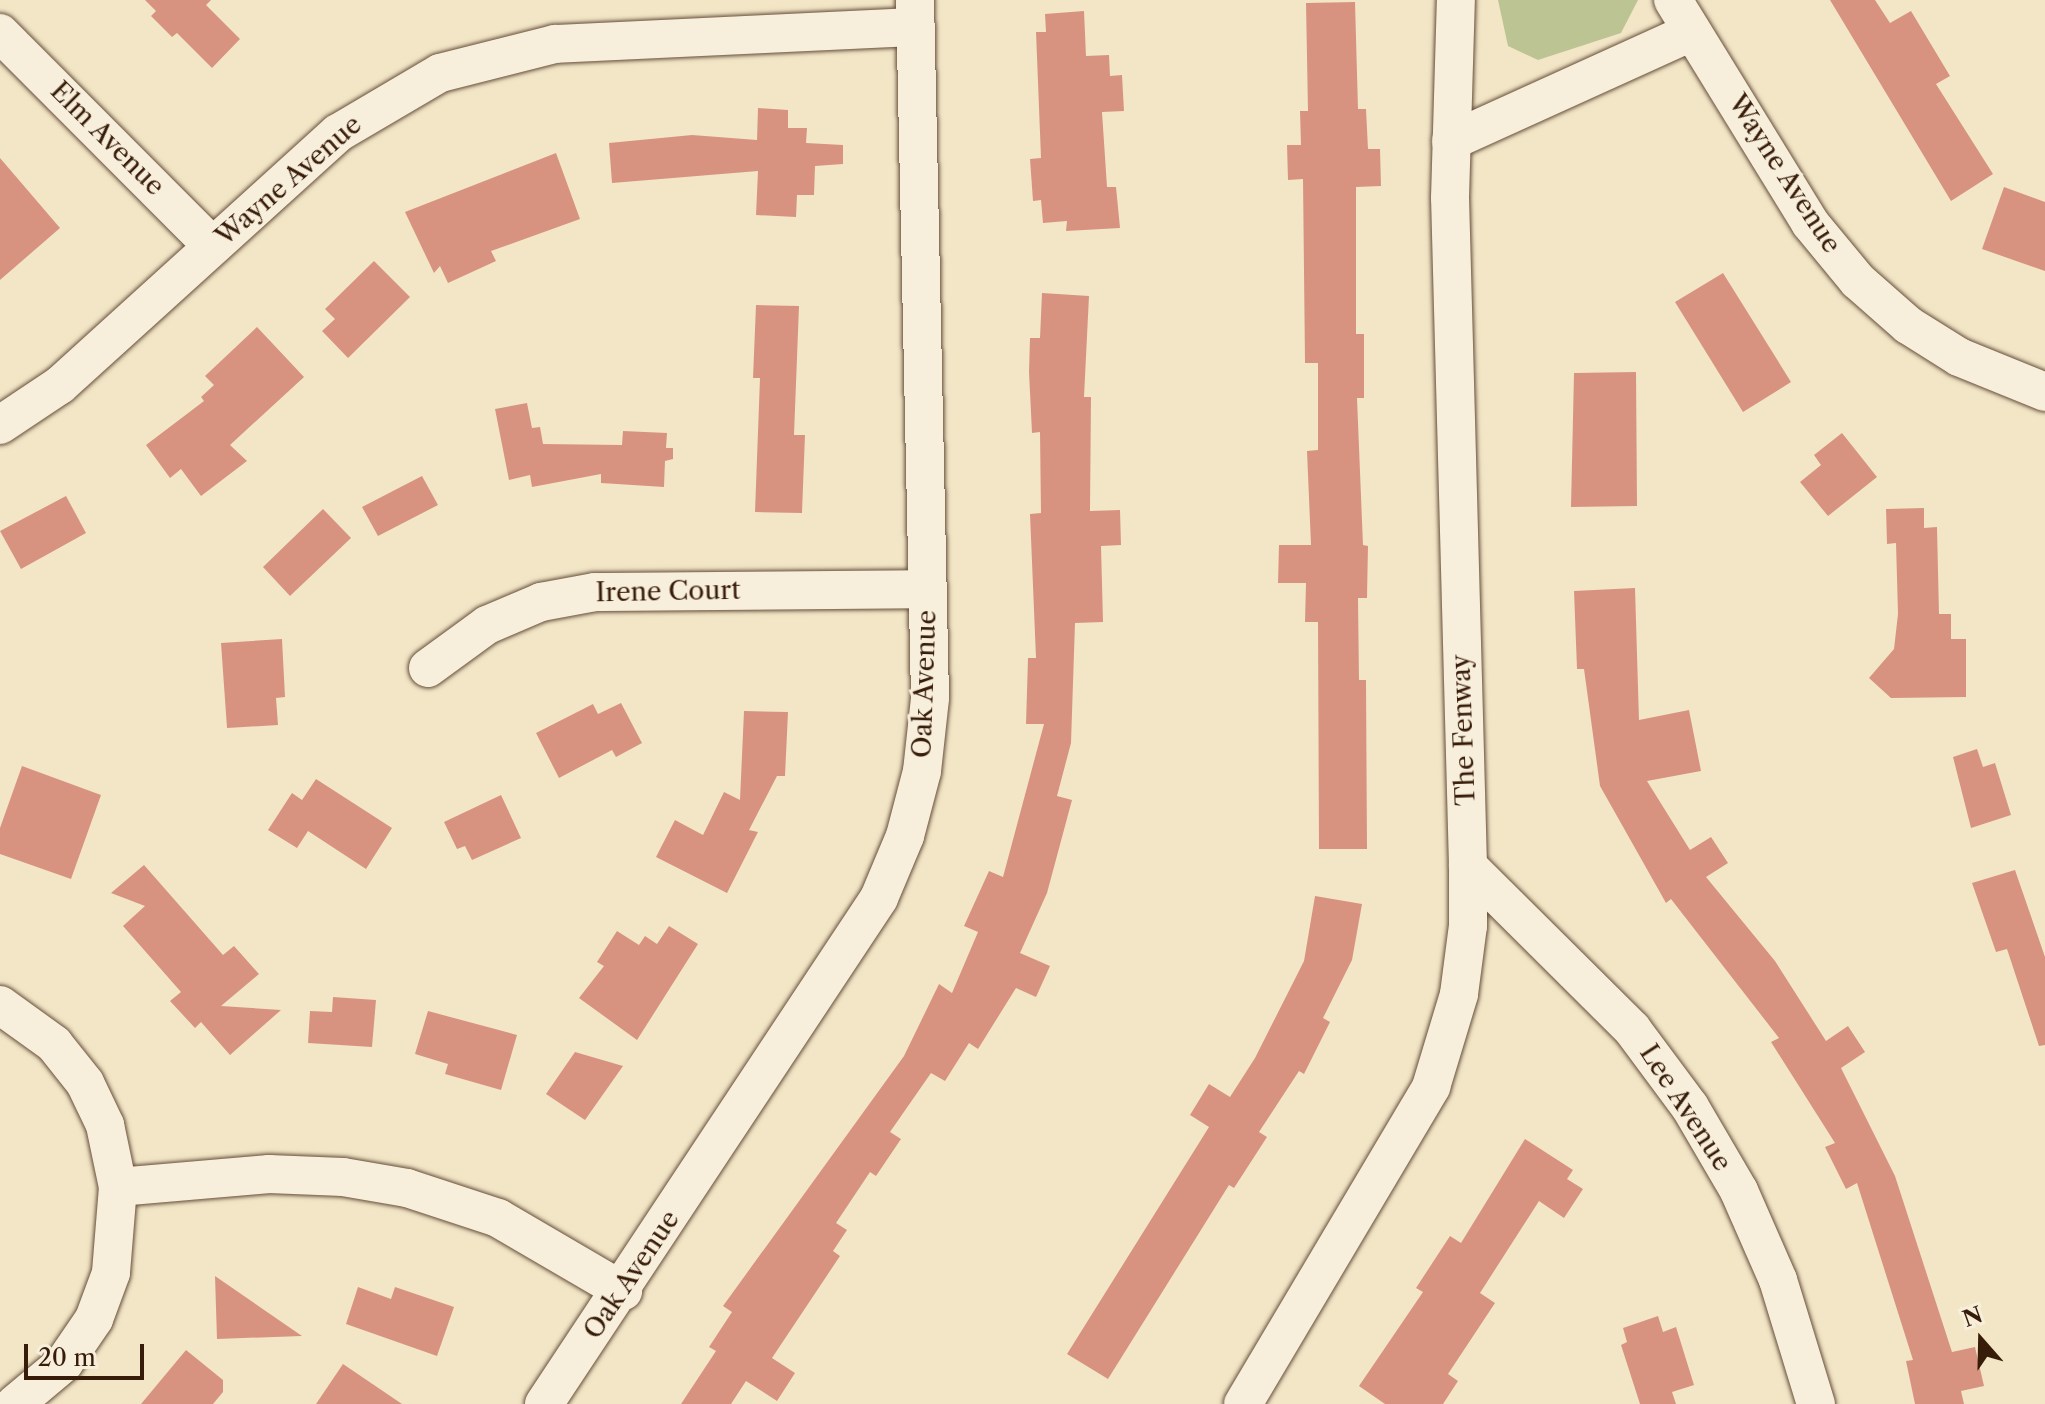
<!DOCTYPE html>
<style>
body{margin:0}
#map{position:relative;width:2045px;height:1404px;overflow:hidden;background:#f2e6c7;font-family:"Libre Caslon Text",serif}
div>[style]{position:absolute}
.green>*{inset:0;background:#bdc493}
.building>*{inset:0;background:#d89380}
.roads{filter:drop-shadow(0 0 2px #664e39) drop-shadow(0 0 2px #664e39)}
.street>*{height:38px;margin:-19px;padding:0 19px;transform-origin:19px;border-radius:19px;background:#f7efdb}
span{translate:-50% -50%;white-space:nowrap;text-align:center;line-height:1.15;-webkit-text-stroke:6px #f7efdb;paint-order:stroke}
.street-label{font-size:26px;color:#381c0a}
.north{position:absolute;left:1941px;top:1300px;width:80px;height:80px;-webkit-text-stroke:6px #f7efdb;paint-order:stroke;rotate:340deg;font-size:22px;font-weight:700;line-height:32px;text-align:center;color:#381c0a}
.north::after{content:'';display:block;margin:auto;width:28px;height:36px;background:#381c0a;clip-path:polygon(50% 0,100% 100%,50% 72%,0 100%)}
.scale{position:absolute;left:24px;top:1344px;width:120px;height:36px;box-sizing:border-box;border:4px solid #381c0a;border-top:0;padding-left:10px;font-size:24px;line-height:28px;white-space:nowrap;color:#381c0a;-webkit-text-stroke:6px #f7efdb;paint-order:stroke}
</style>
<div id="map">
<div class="green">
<div style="clip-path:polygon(1498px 0,1638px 0,1621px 33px,1538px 60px,1508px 46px)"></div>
</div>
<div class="building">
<div style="clip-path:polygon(145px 0,211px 0,206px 5px,240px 39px,212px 68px,177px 33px,172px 37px,151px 16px,156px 11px)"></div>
<div style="clip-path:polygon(1830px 0,1875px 0,1890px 23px,1911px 11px,1950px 76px,1936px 84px,1993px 174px,1951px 201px)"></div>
<div style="clip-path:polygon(1355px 2px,1358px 109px,1366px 109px,1368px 149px,1380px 149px,1381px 186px,1356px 187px,1356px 334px,1364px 334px,1364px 398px,1357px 398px,1363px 545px,1368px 546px,1367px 598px,1358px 598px,1359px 680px,1366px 680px,1367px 849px,1319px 849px,1318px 622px,1305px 622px,1306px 583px,1278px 583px,1279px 545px,1311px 545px,1307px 451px,1318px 450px,1318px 363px,1305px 363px,1303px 179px,1288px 180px,1287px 145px,1301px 145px,1300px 111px,1308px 111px,1306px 3px)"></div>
<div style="clip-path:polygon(1084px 11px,1086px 56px,1109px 55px,1110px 76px,1122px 75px,1124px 111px,1102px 112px,1107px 187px,1116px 187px,1120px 228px,1066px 231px,1067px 221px,1043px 223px,1041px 200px,1033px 201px,1030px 159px,1041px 158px,1036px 32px,1046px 32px,1045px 14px)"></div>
<div style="clip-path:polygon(758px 108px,788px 110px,788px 128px,807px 128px,806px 143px,843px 145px,843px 164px,815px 166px,814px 195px,797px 195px,796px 217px,756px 215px,758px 171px,612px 183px,609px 143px,692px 135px,757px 140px)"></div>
<div style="clip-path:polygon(556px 153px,580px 219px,491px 251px,496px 261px,448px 283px,440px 266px,434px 273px,405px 212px)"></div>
<div style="clip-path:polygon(0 158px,60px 228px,0 280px)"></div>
<div style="clip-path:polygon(2004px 187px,2045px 202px,2045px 271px,1982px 249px)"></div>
<div style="clip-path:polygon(374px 261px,410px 297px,348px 358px,322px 331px,335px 319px,325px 309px)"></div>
<div style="clip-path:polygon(1723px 273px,1791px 382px,1743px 412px,1675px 302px)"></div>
<div style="clip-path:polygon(1042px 293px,1089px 296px,1084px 397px,1091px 397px,1090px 511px,1120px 510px,1121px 545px,1101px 546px,1103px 622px,1075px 623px,1071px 743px,1057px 796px,1072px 800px,1047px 893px,1020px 953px,1050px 966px,1036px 997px,1016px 988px,978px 1049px,969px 1043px,945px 1081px,931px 1073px,890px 1132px,901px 1139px,876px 1176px,870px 1172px,836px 1223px,847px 1230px,833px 1251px,840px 1256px,772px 1358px,795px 1373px,777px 1401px,746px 1381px,731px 1404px,681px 1404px,716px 1351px,709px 1347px,732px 1312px,723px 1306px,904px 1056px,939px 984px,952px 993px,978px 932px,964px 926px,989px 871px,1003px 877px,1044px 724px,1026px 724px,1028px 658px,1036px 658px,1030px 514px,1041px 513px,1040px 432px,1032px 433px,1029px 372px,1030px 338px,1040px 338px)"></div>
<div style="clip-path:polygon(756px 305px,799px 306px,794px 435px,805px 435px,802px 513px,755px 512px,760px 378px,753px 378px)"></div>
<div style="clip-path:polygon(257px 327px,304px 377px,230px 445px,247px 461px,201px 496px,181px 469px,170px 478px,146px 445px,204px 401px,201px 397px,214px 385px,205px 376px)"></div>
<div style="clip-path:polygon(1636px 372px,1637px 506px,1571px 507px,1574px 373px)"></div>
<div style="clip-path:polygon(527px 403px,532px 428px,540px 427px,543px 444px,622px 445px,623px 431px,667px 433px,666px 448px,673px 448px,673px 459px,665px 461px,664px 487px,601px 483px,601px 474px,532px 487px,530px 475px,509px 480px,495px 409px)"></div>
<div style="clip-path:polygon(1842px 433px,1877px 477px,1828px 516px,1800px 482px,1821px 465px,1814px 455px)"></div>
<div style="clip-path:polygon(422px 476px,438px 505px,378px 536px,362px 507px)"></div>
<div style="clip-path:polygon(66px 496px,86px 533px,21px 569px,0 531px)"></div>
<div style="clip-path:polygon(1924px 508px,1924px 528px,1937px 527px,1939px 614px,1951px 614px,1951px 639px,1966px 639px,1966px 697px,1891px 698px,1869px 678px,1894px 649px,1898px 614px,1896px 543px,1887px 544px,1886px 509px)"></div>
<div style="clip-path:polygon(323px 509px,351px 538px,290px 596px,263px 567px)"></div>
<div style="clip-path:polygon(1635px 588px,1639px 720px,1689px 710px,1701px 771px,1647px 781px,1690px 850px,1711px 837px,1728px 863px,1706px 877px,1775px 961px,1826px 1041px,1848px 1026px,1865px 1052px,1841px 1068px,1895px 1176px,1952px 1352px,1975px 1347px,1984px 1386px,1961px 1391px,1964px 1404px,1915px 1404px,1906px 1361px,1913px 1360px,1857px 1183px,1846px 1189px,1825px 1147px,1835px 1143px,1771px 1042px,1779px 1038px,1671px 899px,1666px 903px,1600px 786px,1584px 669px,1577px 669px,1574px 591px)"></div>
<div style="clip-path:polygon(282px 639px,285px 697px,276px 698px,278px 725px,227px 728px,221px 643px)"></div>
<div style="clip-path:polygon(621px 703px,642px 743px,616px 757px,612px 750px,559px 778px,536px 733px,593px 704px,598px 714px)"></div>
<div style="clip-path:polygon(744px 711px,788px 712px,785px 776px,777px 776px,749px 830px,758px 832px,727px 893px,656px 857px,675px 820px,703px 835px,724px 792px,740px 800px)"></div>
<div style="clip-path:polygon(1977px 749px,1983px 767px,1995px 763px,2011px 815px,1971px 828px,1953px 757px)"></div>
<div style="clip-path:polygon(22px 766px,101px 795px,71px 879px,0 854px,0 828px)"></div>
<div style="clip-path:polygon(316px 779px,392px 828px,366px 869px,308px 831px,297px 848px,268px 830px,292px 793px,302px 800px)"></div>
<div style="clip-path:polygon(501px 795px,521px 838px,472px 860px,465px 846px,457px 849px,444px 822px)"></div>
<div style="clip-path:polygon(144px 865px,223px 955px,234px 946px,259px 974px,221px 1006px,281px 1010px,230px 1055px,201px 1022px,195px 1028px,170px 1001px,181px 992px,123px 926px,145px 906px,111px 893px)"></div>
<div style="clip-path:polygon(2015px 870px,2045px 957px,2045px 1045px,2039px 1046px,2007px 949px,1996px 952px,1972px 883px)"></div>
<div style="clip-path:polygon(1315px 896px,1362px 904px,1352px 960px,1323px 1018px,1330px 1022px,1304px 1074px,1299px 1071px,1259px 1132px,1267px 1137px,1234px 1188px,1229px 1185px,1108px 1379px,1067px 1354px,1209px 1127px,1190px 1115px,1209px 1084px,1230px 1097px,1255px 1058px,1304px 961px)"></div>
<div style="clip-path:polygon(669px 926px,698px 944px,637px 1040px,579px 998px,604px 966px,597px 962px,617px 931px,639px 945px,645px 936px,657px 944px)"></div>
<div style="clip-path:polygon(333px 997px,376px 1000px,372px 1047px,308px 1043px,310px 1011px,332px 1012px)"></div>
<div style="clip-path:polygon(428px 1011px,517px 1035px,501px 1090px,445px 1074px,448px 1064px,415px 1054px)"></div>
<div style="clip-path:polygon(575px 1052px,623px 1066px,585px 1120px,546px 1094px)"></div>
<div style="clip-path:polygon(1525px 1139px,1573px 1170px,1567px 1179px,1583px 1189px,1564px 1218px,1539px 1201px,1480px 1293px,1495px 1303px,1448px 1374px,1458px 1381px,1443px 1404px,1385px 1404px,1359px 1386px,1423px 1292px,1416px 1288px,1450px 1236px,1461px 1243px)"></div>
<div style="clip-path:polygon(215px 1276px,302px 1336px,217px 1339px)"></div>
<div style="clip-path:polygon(358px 1287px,391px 1299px,395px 1287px,454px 1307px,437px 1356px,346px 1324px)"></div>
<div style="clip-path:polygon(1658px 1316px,1663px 1332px,1676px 1327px,1694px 1385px,1672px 1392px,1676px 1404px,1640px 1404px,1621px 1345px,1627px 1342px,1623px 1328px)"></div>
<div style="clip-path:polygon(186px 1350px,223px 1380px,223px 1392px,213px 1404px,141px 1404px)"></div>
<div style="clip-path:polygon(343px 1364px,402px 1404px,316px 1404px)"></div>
</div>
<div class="roads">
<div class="street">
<div style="left:1673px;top:0;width:262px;rotate:58.4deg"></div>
<div style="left:1810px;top:223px;width:75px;rotate:50.4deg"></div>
<div style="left:1858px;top:281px;width:67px;rotate:41.3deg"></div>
<div style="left:1908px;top:325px;width:60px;rotate:32.1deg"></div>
<div style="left:1959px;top:357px;width:93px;rotate:22.1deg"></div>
<div style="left:0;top:33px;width:301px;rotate:45.1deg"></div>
<div style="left:1451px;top:141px;width:264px;rotate:-24.4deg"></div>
<div style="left:0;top:425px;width:72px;rotate:-33.7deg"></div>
<div style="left:60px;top:385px;width:375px;rotate:-42.2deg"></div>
<div style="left:338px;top:133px;width:118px;rotate:-30.5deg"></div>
<div style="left:440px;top:73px;width:119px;rotate:-14.2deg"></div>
<div style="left:555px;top:44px;width:361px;rotate:-2.7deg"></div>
<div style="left:428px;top:668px;width:73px;rotate:-36.1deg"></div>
<div style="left:487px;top:625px;width:59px;rotate:-23.1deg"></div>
<div style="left:541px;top:602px;width:55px;rotate:-10.5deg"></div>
<div style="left:595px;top:592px;width:333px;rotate:-0.5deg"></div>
<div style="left:1468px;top:866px;width:231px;rotate:44.8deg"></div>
<div style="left:1632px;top:1029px;width:97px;rotate:53.4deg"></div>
<div style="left:1690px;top:1107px;width:97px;rotate:59.7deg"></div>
<div style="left:1739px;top:1191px;width:97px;rotate:66.3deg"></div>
<div style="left:1778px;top:1280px;width:130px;rotate:73deg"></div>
<div style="left:0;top:1005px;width:67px;rotate:35.8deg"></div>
<div style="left:54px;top:1044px;width:50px;rotate:51.5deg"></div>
<div style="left:85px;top:1083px;width:47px;rotate:64.5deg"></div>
<div style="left:105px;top:1125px;width:63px;rotate:78.2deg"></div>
<div style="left:118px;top:1187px;width:86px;rotate:94.7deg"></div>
<div style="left:111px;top:1273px;width:49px;rotate:110.3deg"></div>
<div style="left:94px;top:1319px;width:53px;rotate:124.3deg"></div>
<div style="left:64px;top:1363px;width:64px;rotate:140.1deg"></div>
<div style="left:118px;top:1187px;width:152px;rotate:-4.9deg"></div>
<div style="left:269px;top:1174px;width:74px;rotate:2.3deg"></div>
<div style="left:343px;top:1177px;width:65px;rotate:9.8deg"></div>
<div style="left:407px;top:1188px;width:96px;rotate:18.2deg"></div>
<div style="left:498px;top:1218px;width:145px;rotate:30.3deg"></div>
<div style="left:544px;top:1404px;width:607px;rotate:-56.49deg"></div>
<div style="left:879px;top:898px;width:67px;rotate:-67.2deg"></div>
<div style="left:905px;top:836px;width:67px;rotate:-75.3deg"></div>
<div style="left:922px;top:771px;width:73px;rotate:-83.7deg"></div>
<div style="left:930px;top:698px;width:698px;rotate:-91.23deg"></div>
<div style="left:1243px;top:1404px;width:369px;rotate:-59.3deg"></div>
<div style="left:1431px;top:1087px;width:97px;rotate:-73.2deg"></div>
<div style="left:1459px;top:994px;width:69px;rotate:-82.5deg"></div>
<div style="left:1468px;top:926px;width:60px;rotate:-90deg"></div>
<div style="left:1468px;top:866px;width:668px;rotate:-91.54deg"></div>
<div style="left:1450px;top:198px;width:198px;rotate:-88.3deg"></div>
</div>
</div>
<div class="street-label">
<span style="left:107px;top:139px;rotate:45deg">Elm Avenue</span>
<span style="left:1784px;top:174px;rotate:57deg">Wayne Avenue</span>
<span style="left:289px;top:181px;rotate:-41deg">Wayne Avenue</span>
<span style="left:668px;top:592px;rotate:-1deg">Irene Court</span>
<span style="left:925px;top:684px;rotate:-88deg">Oak Avenue</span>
<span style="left:1464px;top:730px;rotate:-92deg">The Fenway</span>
<span style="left:1685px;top:1108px;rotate:57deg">Lee Avenue</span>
<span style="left:632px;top:1275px;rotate:-56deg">Oak Avenue</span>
</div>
<div class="north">N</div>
<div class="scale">20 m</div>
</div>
